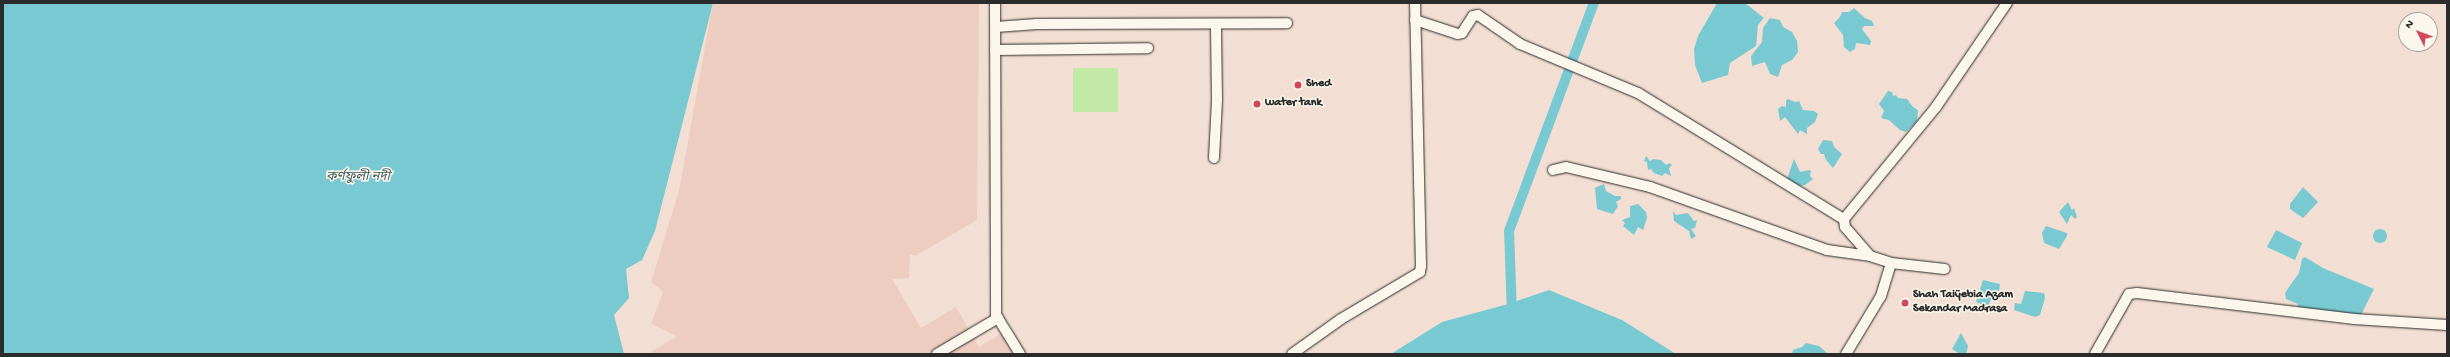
<!DOCTYPE html>
<meta charset="utf-8">
<style>
body{margin:0}
#map{position:relative;width:2450px;height:357px;overflow:hidden;background:#f2ded2;font-family:"Gochi Hand","Noto Sans Bengali",sans-serif}
div>[style]{position:absolute}
.built>*{inset:0;background:#eccdc0}
.green>*{inset:0;background:#c2eaa6}
.water>*{inset:0;background:#79c9d3}
.round{border-radius:50%}
.canal>*{height:10px;margin:-5px;padding:0 5px;transform-origin:5px;border-radius:5px;background:#79c9d3}
.roads{filter:drop-shadow(0 0 1px #2b2b2b) drop-shadow(0 0 1px #2b2b2b)}
.minor>*{height:10px;margin:-5px;padding:0 5px;transform-origin:5px;border-radius:5px;background:#fbf7ec}
.dots>*{width:11px;height:11px;translate:-50% -50%;box-sizing:border-box;border:2px solid #fbf7ec;border-radius:50%}
span{translate:-50% -50%;white-space:nowrap;text-align:center;line-height:1.15;-webkit-text-stroke:3px #fbf7ec;paint-order:stroke}
.poi-label{font-size:12px;color:#2b2b2b;font-weight:700}
.left{translate:0 -50%;text-align:left}
.water-label{font-size:13px;color:#425a5d;font-style:italic}
.frame{position:absolute;inset:0;border:4px solid #2b2b2b;pointer-events:none}
.north{position:absolute;left:2398px;top:12px;width:40px;height:40px;box-sizing:border-box;background:#fbf7ec;border:1px solid #a8a59f;border-radius:50%;rotate:312deg;font-size:11px;font-weight:700;line-height:16px;text-align:center;color:#2b2b2b}
.north::after{content:'';display:block;margin:auto;width:14px;height:18px;background:#d1495b;clip-path:polygon(50% 0,100% 100%,50% 72%,0 100%)}
</style>
<div id="map">
<div class="built">
<div style="clip-path:polygon(713px 3px,979px 3px,977px 220px,917px 255px,910px 255px,909px 278px,892px 279px,921px 328px,956px 307px,979px 347px,1002px 333px,1014px 354px,652px 354px,651px 352px,677px 336px,651px 324px,663px 292px,651px 282px,679px 191px)"></div>
</div>
<div class="green">
<div style="clip-path:polygon(1073px 68px,1118px 68px,1118px 112px,1073px 112px)"></div>
</div>
<div class="water">
<div style="clip-path:polygon(3px 3px,713px 3px,655px 231px,642px 260px,626px 269px,629px 298px,614px 315px,624px 354px,3px 354px)"></div>
<div style="clip-path:polygon(1717px 3px,1745px 3px,1764px 18px,1758px 25px,1756px 46px,1730px 63px,1728px 75px,1702px 83px,1695px 65px,1694px 49px,1698px 36px)"></div>
<div style="clip-path:polygon(1854px 8px,1865px 18px,1872px 21px,1874px 26px,1864px 26px,1862px 29px,1871px 41px,1870px 45px,1856px 43px,1855px 49px,1850px 52px,1844px 47px,1843px 35px,1834px 23px,1840px 17px,1842px 12px,1849px 12px)"></div>
<div style="clip-path:polygon(1770px 18px,1780px 20px,1783px 27px,1792px 32px,1797px 41px,1798px 52px,1792px 60px,1782px 65px,1778px 77px,1770px 74px,1765px 62px,1752px 66px,1751px 56px,1762px 42px,1763px 28px)"></div>
<div style="clip-path:polygon(1888px 91px,1892px 92px,1893px 96px,1896px 95px,1898px 98px,1907px 99px,1913px 107px,1918px 110px,1917px 121px,1906px 132px,1900px 130px,1889px 120px,1881px 118px,1884px 111px,1879px 104px)"></div>
<div style="clip-path:polygon(1788px 99px,1795px 102px,1799px 101px,1803px 110px,1814px 111px,1818px 114px,1815px 122px,1807px 128px,1807px 134px,1800px 130px,1798px 134px,1785px 117px,1780px 121px,1778px 109px,1782px 106px,1786px 107px,1786px 101px)"></div>
<div style="clip-path:polygon(1823px 140px,1832px 141px,1834px 147px,1842px 154px,1833px 168px,1826px 160px,1824px 154px,1821px 154px,1818px 149px)"></div>
<div style="clip-path:polygon(1646px 156px,1650px 161px,1653px 159px,1661px 160px,1666px 165px,1669px 163px,1672px 165px,1669px 168px,1671px 176px,1665px 173px,1662px 176px,1654px 173px,1651px 169px,1648px 170px,1647px 162px,1644px 161px)"></div>
<div style="clip-path:polygon(1794px 159px,1800px 172px,1809px 170px,1811px 171px,1810px 176px,1813px 179px,1805px 185px,1798px 186px,1787px 179px)"></div>
<div style="clip-path:polygon(1604px 184px,1606px 191px,1615px 196px,1621px 196px,1621px 199px,1616px 202px,1618px 206px,1613px 214px,1597px 209px,1595px 188px)"></div>
<div style="clip-path:polygon(2303px 187px,2318px 202px,2303px 218px,2290px 209px,2290px 204px)"></div>
<div style="clip-path:polygon(2068px 202px,2072px 210px,2074px 208px,2077px 217px,2075px 219px,2071px 215px,2067px 224px,2059px 212px)"></div>
<div style="clip-path:polygon(1638px 204px,1646px 212px,1647px 218px,1643px 230px,1638px 227px,1634px 235px,1623px 226px,1625px 223px,1622px 220px,1630px 217px,1630px 206px)"></div>
<div style="clip-path:polygon(1673px 211px,1676px 215px,1688px 213px,1694px 221px,1697px 220px,1695px 228px,1691px 229px,1696px 236px,1691px 239px,1689px 231px,1674px 221px)"></div>
<div style="clip-path:polygon(2046px 226px,2067px 233px,2067px 236px,2059px 249px,2044px 243px,2042px 233px)"></div>
<div class="round" style="left:2373px;top:229px;width:14px;height:14px"></div>
<div style="clip-path:polygon(2276px 230px,2302px 243px,2295px 260px,2267px 247px)"></div>
<div style="clip-path:polygon(2305px 257px,2323px 268px,2374px 289px,2361px 315px,2297px 308px,2298px 304px,2286px 299px,2285px 293px,2299px 273px,2302px 259px)"></div>
<div style="clip-path:polygon(1983px 280px,2000px 284px,1999px 291px,1994px 290px,1988px 307px,1976px 302px)"></div>
<div style="clip-path:polygon(1549px 290px,1622px 320px,1676px 354px,1391px 354px,1442px 322px,1508px 304px)"></div>
<div style="clip-path:polygon(2025px 291px,2044px 293px,2045px 298px,2040px 315px,2035px 317px,2014px 310px,2015px 303px,2021px 304px)"></div>
<div style="clip-path:polygon(1961px 333px,1968px 346px,1966px 354px,1960px 354px,1952px 349px)"></div>
<div style="clip-path:polygon(1806px 343px,1819px 346px,1828px 354px,1792px 354px,1793px 350px,1802px 347px)"></div>
</div>
<div class="canal">
<div style="left:1512px;top:315px;width:84px;rotate:-92deg"></div>
<div style="left:1509px;top:231px;width:243px;rotate:-69.6deg"></div>
</div>
<div class="roads">
<div class="minor">
<div style="left:995px;top:3px;width:312px;rotate:89.8deg"></div>
<div style="left:996px;top:315px;width:46px;rotate:58.4deg"></div>
<div style="left:1415px;top:20px;width:45px;rotate:18deg"></div>
<div style="left:1458px;top:34px;width:4px;rotate:-14deg"></div>
<div style="left:1462px;top:33px;width:20px;rotate:-57deg"></div>
<div style="left:1473px;top:16px;width:5px;rotate:-11deg"></div>
<div style="left:1478px;top:15px;width:51px;rotate:34.6deg"></div>
<div style="left:1520px;top:44px;width:128px;rotate:22.6deg"></div>
<div style="left:1638px;top:93px;width:241px;rotate:31.5deg"></div>
<div style="left:1844px;top:219px;width:8px;rotate:83deg"></div>
<div style="left:1845px;top:227px;width:38px;rotate:49deg"></div>
<div style="left:996px;top:27px;width:41px;rotate:-4.2deg"></div>
<div style="left:1037px;top:24px;width:250px;rotate:-0.2deg"></div>
<div style="left:995px;top:50px;width:153px;rotate:-0.7deg"></div>
<div style="left:1214px;top:158px;width:58px;rotate:-87deg"></div>
<div style="left:1217px;top:100px;width:76px;rotate:-90.8deg"></div>
<div style="left:1553px;top:170px;width:13px;rotate:-13deg"></div>
<div style="left:1566px;top:167px;width:86px;rotate:13.4deg"></div>
<div style="left:1650px;top:187px;width:188px;rotate:19.6deg"></div>
<div style="left:1827px;top:250px;width:43px;rotate:7.9deg"></div>
<div style="left:1870px;top:256px;width:22px;rotate:18deg"></div>
<div style="left:1891px;top:263px;width:54px;rotate:6.3deg"></div>
<div style="left:1844px;top:219px;width:145px;rotate:-50.6deg"></div>
<div style="left:1936px;top:107px;width:126px;rotate:-55.7deg"></div>
<div style="left:937px;top:354px;width:71px;rotate:-30.5deg"></div>
<div style="left:1292px;top:354px;width:60px;rotate:-35.5deg"></div>
<div style="left:1341px;top:319px;width:92px;rotate:-30.7deg"></div>
<div style="left:1420px;top:272px;width:6px;rotate:-81deg"></div>
<div style="left:1421px;top:266px;width:263px;rotate:-91.3deg"></div>
<div style="left:1846px;top:354px;width:68px;rotate:-58.9deg"></div>
<div style="left:1881px;top:296px;width:34px;rotate:-73deg"></div>
<div style="left:2095px;top:354px;width:69px;rotate:-60.5deg"></div>
<div style="left:2129px;top:294px;width:8px;rotate:-7deg"></div>
<div style="left:2137px;top:293px;width:219px;rotate:6.8deg"></div>
<div style="left:2354px;top:319px;width:93px;rotate:3.7deg"></div>
</div>
</div>
<div class="dots">
<div style="left:1298px;top:85px;background:#d1495b"></div>
<div style="left:1257px;top:104px;background:#d1495b"></div>
<div style="left:1905px;top:303px;background:#d1495b"></div>
</div>
<div class="poi-label">
<span class="left" style="left:1306px;top:85px">Shed</span>
<span class="left" style="left:1265px;top:104px">water tank</span>
<span class="left" style="left:1913px;top:303px">Shah Taiÿebia Azam<br>Sekandar Madrasa</span>
</div>
<div class="water-label">
<span style="left:358px;top:178px">কর্ণফুলী নদী</span>
</div>
<div class="frame"></div>
<div class="north">N</div>
</div>
